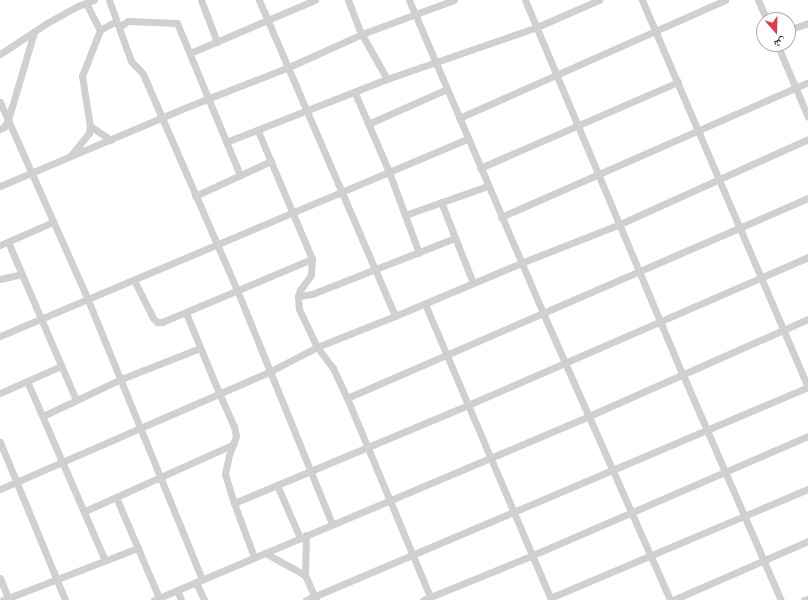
<!DOCTYPE html>
<meta charset="utf-8">
<style>
body{margin:0}
#map{position:relative;width:808px;height:600px;overflow:hidden;background:#fff;font-family:"Nunito Sans","Noto Naskh Arabic",sans-serif}
div>[style]{position:absolute}
.minor>*{height:7px;margin:-3.5px;padding:0 3.5px;transform-origin:3.5px;border-radius:3.5px;background:#d0d0d0}
span{translate:-50% -50%;white-space:nowrap;text-align:center;line-height:1.15;-webkit-text-stroke:4px #fff;paint-order:stroke}
.north{position:absolute;left:756px;top:12px;width:40px;height:40px;box-sizing:border-box;background:#fff;border:1px solid #adadad;border-radius:50%;rotate:160deg;font-size:11px;font-weight:700;line-height:16px;text-align:center;color:#333}
.north::after{content:'';display:block;margin:auto;width:14px;height:18px;background:#e63946;clip-path:polygon(50% 0,100% 100%,50% 72%,0 100%)}
</style>
<div id="map">
<div class="minor">
<div style="left:109px;top:0;width:65px;rotate:70.2deg"></div>
<div style="left:131px;top:61px;width:18px;rotate:47deg"></div>
<div style="left:143px;top:74px;width:236px;rotate:66.5deg"></div>
<div style="left:237px;top:290px;width:253px;rotate:67.9deg"></div>
<div style="left:201px;top:0;width:45px;rotate:69.1deg"></div>
<div style="left:259px;top:0;width:344px;rotate:66.7deg"></div>
<div style="left:348px;top:0;width:33px;rotate:69deg"></div>
<div style="left:360px;top:31px;width:55px;rotate:60.6deg"></div>
<div style="left:409px;top:0;width:340px;rotate:66.8deg"></div>
<div style="left:543px;top:313px;width:314px;rotate:66.1deg"></div>
<div style="left:525px;top:0;width:407px;rotate:67.2deg"></div>
<div style="left:683px;top:375px;width:245px;rotate:66.5deg"></div>
<div style="left:642px;top:0;width:422px;rotate:66.8deg"></div>
<div style="left:758px;top:0;width:22px;rotate:66deg"></div>
<div style="left:86px;top:3px;width:30px;rotate:63deg"></div>
<div style="left:122px;top:25px;width:7px;rotate:-34deg"></div>
<div style="left:128px;top:21px;width:49px;rotate:2.3deg"></div>
<div style="left:177px;top:23px;width:165px;rotate:67.5deg"></div>
<div style="left:788px;top:30px;width:21px;rotate:-19deg"></div>
<div style="left:777px;top:44px;width:79px;rotate:67deg"></div>
<div style="left:190px;top:53px;width:136px;rotate:-23deg"></div>
<div style="left:0;top:54px;width:56px;rotate:-33.4deg"></div>
<div style="left:47px;top:23px;width:35px;rotate:-29deg"></div>
<div style="left:78px;top:6px;width:17px;rotate:-21deg"></div>
<div style="left:355px;top:93px;width:86px;rotate:66.7deg"></div>
<div style="left:389px;top:172px;width:86px;rotate:69.7deg"></div>
<div style="left:0;top:102px;width:217px;rotate:66deg"></div>
<div style="left:88px;top:300px;width:302px;rotate:67.8deg"></div>
<div style="left:459px;top:118px;width:291px;rotate:-23.9deg"></div>
<div style="left:368px;top:124px;width:86px;rotate:-23.9deg"></div>
<div style="left:90px;top:126px;width:25px;rotate:34deg"></div>
<div style="left:0;top:129px;width:4px;rotate:-27deg"></div>
<div style="left:4px;top:127px;width:8px;rotate:-60deg"></div>
<div style="left:8px;top:120px;width:92px;rotate:-73.5deg"></div>
<div style="left:258px;top:131px;width:139px;rotate:67.1deg"></div>
<div style="left:312px;top:259px;width:16px;rotate:94deg"></div>
<div style="left:311px;top:275px;width:19px;rotate:126deg"></div>
<div style="left:300px;top:290px;width:6px;rotate:108deg"></div>
<div style="left:298px;top:296px;width:13px;rotate:86deg"></div>
<div style="left:299px;top:309px;width:42px;rotate:64.7deg"></div>
<div style="left:317px;top:347px;width:26px;rotate:53deg"></div>
<div style="left:333px;top:368px;width:33px;rotate:65deg"></div>
<div style="left:347px;top:398px;width:215px;rotate:67.3deg"></div>
<div style="left:226px;top:142px;width:173px;rotate:-21.4deg"></div>
<div style="left:387px;top:79px;width:159px;rotate:-19.1deg"></div>
<div style="left:537px;top:27px;width:68px;rotate:-23.5deg"></div>
<div style="left:72px;top:154px;width:27px;rotate:-51deg"></div>
<div style="left:89px;top:133px;width:7px;rotate:-82deg"></div>
<div style="left:90px;top:126px;width:51px;rotate:-99.1deg"></div>
<div style="left:82px;top:76px;width:49px;rotate:-68.6deg"></div>
<div style="left:100px;top:30px;width:18px;rotate:-29deg"></div>
<div style="left:480px;top:168px;width:216px;rotate:-23.5deg"></div>
<div style="left:0;top:186px;width:208px;rotate:-22.9deg"></div>
<div style="left:192px;top:105px;width:104px;rotate:-21.4deg"></div>
<div style="left:289px;top:67px;width:80px;rotate:-24.3deg"></div>
<div style="left:362px;top:34px;width:98px;rotate:-20.3deg"></div>
<div style="left:195px;top:196px;width:84px;rotate:-24.7deg"></div>
<div style="left:441px;top:202px;width:87px;rotate:68.4deg"></div>
<div style="left:405px;top:215px;width:88px;rotate:-19.3deg"></div>
<div style="left:501px;top:217px;width:335px;rotate:-23.7deg"></div>
<div style="left:8px;top:242px;width:172px;rotate:66.7deg"></div>
<div style="left:0;top:245px;width:58px;rotate:-23.5deg"></div>
<div style="left:0;top:279px;width:22px;rotate:-13deg"></div>
<div style="left:134px;top:280px;width:42px;rotate:63.4deg"></div>
<div style="left:153px;top:318px;width:6px;rotate:45deg"></div>
<div style="left:157px;top:322px;width:5px"></div>
<div style="left:162px;top:322px;width:163px;rotate:-22.8deg"></div>
<div style="left:298px;top:296px;width:14px;rotate:-8deg"></div>
<div style="left:312px;top:294px;width:154px;rotate:-21.4deg"></div>
<div style="left:425px;top:304px;width:322px;rotate:66.9deg"></div>
<div style="left:186px;top:313px;width:87px;rotate:67.6deg"></div>
<div style="left:219px;top:393px;width:36px;rotate:66deg"></div>
<div style="left:234px;top:426px;width:10px;rotate:79deg"></div>
<div style="left:236px;top:436px;width:20px;rotate:110deg"></div>
<div style="left:229px;top:455px;width:19px;rotate:102deg"></div>
<div style="left:225px;top:474px;width:30px;rotate:73deg"></div>
<div style="left:234px;top:503px;width:58px;rotate:69.7deg"></div>
<div style="left:0;top:336px;width:507px;rotate:-22.87deg"></div>
<div style="left:27px;top:381px;width:195px;rotate:66.5deg"></div>
<div style="left:0;top:393px;width:67px;rotate:-23.9deg"></div>
<div style="left:347px;top:398px;width:503px;rotate:-23.45deg"></div>
<div style="left:43px;top:416px;width:86px;rotate:-25.4deg"></div>
<div style="left:121px;top:379px;width:85px;rotate:-21.4deg"></div>
<div style="left:0;top:442px;width:171px;rotate:67.6deg"></div>
<div style="left:277px;top:485px;width:58px;rotate:66.5deg"></div>
<div style="left:0;top:489px;width:293px;rotate:-23.5deg"></div>
<div style="left:269px;top:372px;width:54px;rotate:-27.5deg"></div>
<div style="left:317px;top:347px;width:84px;rotate:-21.7deg"></div>
<div style="left:395px;top:316px;width:137px;rotate:-22.8deg"></div>
<div style="left:521px;top:263px;width:106px;rotate:-21.5deg"></div>
<div style="left:620px;top:224px;width:206px;rotate:-24.3deg"></div>
<div style="left:116px;top:497px;width:110px;rotate:66.9deg"></div>
<div style="left:234px;top:503px;width:254px;rotate:-22.7deg"></div>
<div style="left:468px;top:405px;width:371px;rotate:-23.5deg"></div>
<div style="left:85px;top:511px;width:163px;rotate:-24.2deg"></div>
<div style="left:306px;top:535px;width:40px;rotate:91.4deg"></div>
<div style="left:305px;top:575px;width:27px;rotate:66deg"></div>
<div style="left:265px;top:553px;width:46px;rotate:28.8deg"></div>
<div style="left:0;top:578px;width:22px;rotate:68deg"></div>
<div style="left:196px;top:582px;width:20px;rotate:66deg"></div>
<div style="left:177px;top:590px;width:11px;rotate:68deg"></div>
<div style="left:550px;top:598px;width:280px;rotate:-22.9deg"></div>
<div style="left:3px;top:600px;width:145px;rotate:-21.1deg"></div>
<div style="left:154px;top:600px;width:472px;rotate:-22.9deg"></div>
<div style="left:589px;top:416px;width:240px;rotate:-23.9deg"></div>
<div style="left:306px;top:600px;width:545px;rotate:-22.99deg"></div>
<div style="left:423px;top:600px;width:119px;rotate:-22.2deg"></div>
<div style="left:533px;top:555px;width:300px;rotate:-23.4deg"></div>
<div style="left:673px;top:600px;width:147px;rotate:-23.6deg"></div>
<div style="left:804px;top:600px;width:4px;rotate:-14deg"></div>
</div>
<div class="north">ش</div>
</div>
